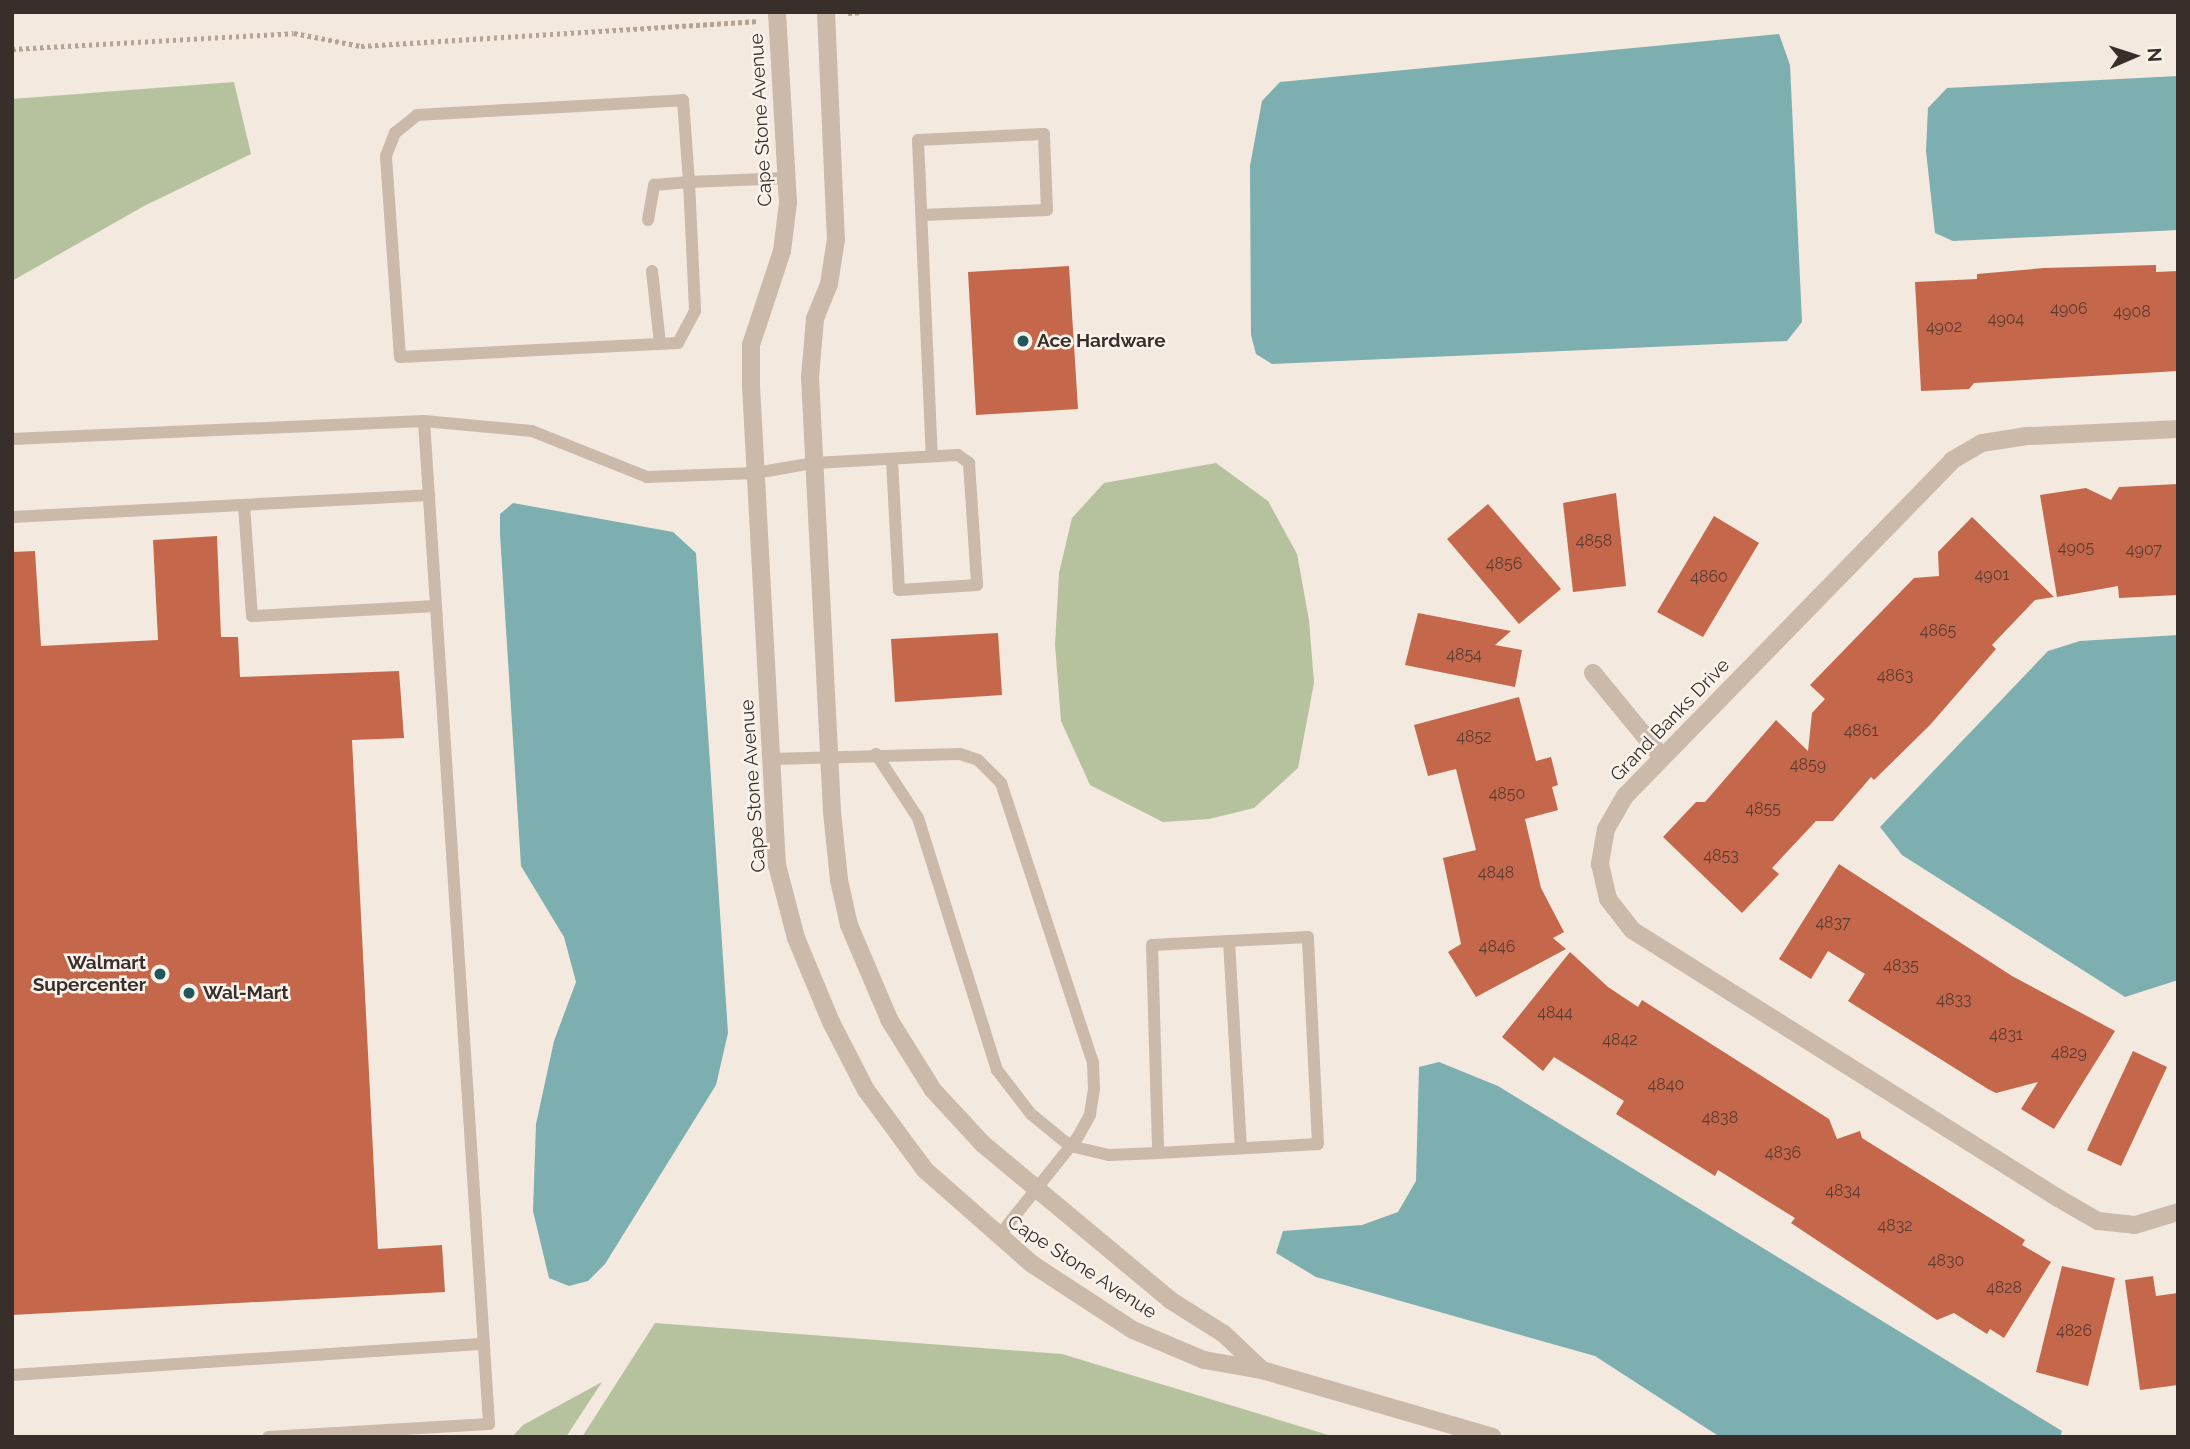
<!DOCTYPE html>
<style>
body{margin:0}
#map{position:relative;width:2190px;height:1449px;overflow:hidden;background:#f3e9de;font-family:Raleway,sans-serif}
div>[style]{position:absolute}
.green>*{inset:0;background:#b6c29e}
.water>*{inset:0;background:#7daeb0}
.building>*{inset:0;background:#c5674a}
.path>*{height:4.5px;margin-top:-2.25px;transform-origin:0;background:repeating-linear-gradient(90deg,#b7a394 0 3.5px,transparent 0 7px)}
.lane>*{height:12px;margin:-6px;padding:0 6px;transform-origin:6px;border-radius:6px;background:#cbb9aa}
.street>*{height:18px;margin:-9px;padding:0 9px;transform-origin:9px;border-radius:9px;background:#cbb9aa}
.dots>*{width:19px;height:19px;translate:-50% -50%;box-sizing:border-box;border:4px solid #faf3eb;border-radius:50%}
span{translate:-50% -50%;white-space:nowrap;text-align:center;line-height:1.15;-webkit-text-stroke:5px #faf3eb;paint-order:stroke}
.number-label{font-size:16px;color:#5b3c32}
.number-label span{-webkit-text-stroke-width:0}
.street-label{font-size:19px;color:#382e2a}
.poi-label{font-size:19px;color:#382e2a;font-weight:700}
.left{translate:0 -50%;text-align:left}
.right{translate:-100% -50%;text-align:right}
.frame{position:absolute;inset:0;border:14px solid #382e2a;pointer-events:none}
.north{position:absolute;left:2099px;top:21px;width:70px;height:70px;-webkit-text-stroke:5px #faf3eb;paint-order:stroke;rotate:87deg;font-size:19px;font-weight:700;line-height:28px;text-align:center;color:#382e2a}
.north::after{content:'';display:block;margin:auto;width:24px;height:32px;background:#382e2a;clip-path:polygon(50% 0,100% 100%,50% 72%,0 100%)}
</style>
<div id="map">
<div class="green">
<div style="clip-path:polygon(234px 82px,251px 154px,144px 206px,12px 281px,12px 99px)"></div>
<div style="clip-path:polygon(1216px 463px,1268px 501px,1297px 554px,1309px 620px,1314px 683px,1298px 768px,1254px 808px,1209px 819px,1163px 822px,1090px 785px,1061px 721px,1055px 645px,1059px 573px,1072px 518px,1104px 483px)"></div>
<div style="clip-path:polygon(655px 1323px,1062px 1354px,1335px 1437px,582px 1437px)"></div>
<div style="clip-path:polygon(602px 1382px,566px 1437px,512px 1437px,523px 1425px)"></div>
</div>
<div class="water">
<div style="clip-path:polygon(1779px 34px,1790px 65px,1802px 322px,1787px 341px,1272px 364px,1256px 354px,1251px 335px,1250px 166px,1262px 101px,1280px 82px)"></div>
<div style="clip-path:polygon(2178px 76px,2178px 230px,1953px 241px,1935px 233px,1926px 151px,1928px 108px,1947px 88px)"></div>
<div style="clip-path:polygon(513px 503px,673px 532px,696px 553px,728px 1033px,716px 1085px,605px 1264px,588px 1281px,569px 1286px,549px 1278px,533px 1211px,536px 1124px,554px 1041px,576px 982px,564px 937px,521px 866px,500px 534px,500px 514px)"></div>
<div style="clip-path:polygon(2178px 635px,2178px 980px,2125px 997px,1902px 855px,1880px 827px,2048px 651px,2080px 641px)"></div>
<div style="clip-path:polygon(1439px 1062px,1498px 1086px,2062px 1431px,2060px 1437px,1720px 1437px,1595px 1356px,1316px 1277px,1276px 1253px,1283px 1231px,1362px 1225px,1398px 1212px,1416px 1181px,1419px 1067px)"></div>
</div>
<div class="building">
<div style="clip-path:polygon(2156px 265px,2156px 272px,2178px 271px,2178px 371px,1974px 383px,1969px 389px,1921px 391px,1915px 282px,1977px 279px,1977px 274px,2044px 268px)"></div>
<div style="clip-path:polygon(1069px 266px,1078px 409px,976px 415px,968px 272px)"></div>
<div style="clip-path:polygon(2178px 484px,2178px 595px,2119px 598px,2118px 586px,2057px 597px,2040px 495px,2086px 488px,2111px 500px,2119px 487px)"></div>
<div style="clip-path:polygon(1616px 493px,1626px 586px,1573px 592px,1563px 503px)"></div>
<div style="clip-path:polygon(1488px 504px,1561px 589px,1519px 624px,1447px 539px)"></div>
<div style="clip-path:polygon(1714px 516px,1759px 543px,1703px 637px,1657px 612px)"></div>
<div style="clip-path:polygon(1972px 517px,2054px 597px,2035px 600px,1992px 645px,1996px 649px,1930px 725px,1874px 780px,1871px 777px,1833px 821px,1816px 821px,1772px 868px,1779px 874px,1742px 913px,1663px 837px,1696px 802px,1705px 802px,1776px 720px,1808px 751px,1812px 713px,1825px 699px,1810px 685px,1914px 578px,1939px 576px,1938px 552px)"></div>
<div style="clip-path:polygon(217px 536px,221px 637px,238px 637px,240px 677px,399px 671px,404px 738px,352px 740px,378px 1249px,442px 1245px,445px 1292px,12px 1315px,12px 552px,35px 551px,41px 646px,158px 640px,153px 540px)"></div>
<div style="clip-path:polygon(1418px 613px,1511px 631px,1495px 645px,1522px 650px,1515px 687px,1405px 665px)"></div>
<div style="clip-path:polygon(998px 633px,1002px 695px,895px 702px,891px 639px)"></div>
<div style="clip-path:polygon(1519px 697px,1536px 761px,1551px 757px,1558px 785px,1552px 787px,1558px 810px,1525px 819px,1541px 888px,1564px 932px,1553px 938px,1566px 949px,1476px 997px,1448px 952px,1461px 944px,1443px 858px,1476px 850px,1456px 769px,1428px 776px,1414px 725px)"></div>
<div style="clip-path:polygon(1839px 864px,2012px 976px,2115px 1031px,2054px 1129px,2021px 1109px,2038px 1082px,1996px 1093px,1988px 1089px,1848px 1001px,1865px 974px,1828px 951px,1811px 979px,1779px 959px)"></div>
<div style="clip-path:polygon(1570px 952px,1608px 987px,1638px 1007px,1642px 1000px,1829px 1119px,1837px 1139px,1860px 1131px,1862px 1138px,2025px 1240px,2022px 1245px,2051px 1262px,2004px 1338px,1990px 1329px,1987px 1334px,1954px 1313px,1937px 1320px,1791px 1223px,1795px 1218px,1718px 1170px,1715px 1176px,1616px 1114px,1624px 1101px,1554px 1057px,1543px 1071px,1502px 1037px)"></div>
<div style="clip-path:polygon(2133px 1051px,2167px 1067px,2121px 1166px,2087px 1150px)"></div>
<div style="clip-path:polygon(2062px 1266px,2115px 1278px,2088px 1386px,2036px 1372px)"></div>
<div style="clip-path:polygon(2153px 1276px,2156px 1296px,2178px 1293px,2178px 1385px,2140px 1390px,2125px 1280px)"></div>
</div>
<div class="path">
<div style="left:848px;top:13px;width:14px;rotate:-4deg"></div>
<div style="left:12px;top:49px;width:282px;rotate:-3.2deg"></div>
<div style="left:294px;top:33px;width:68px;rotate:11deg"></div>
<div style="left:361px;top:46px;width:396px;rotate:-3.6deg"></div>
</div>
<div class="lane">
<div style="left:922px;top:215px;width:125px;rotate:-2.3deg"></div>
<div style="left:1047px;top:210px;width:76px;rotate:-92.3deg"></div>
<div style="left:1044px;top:134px;width:126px;rotate:177.3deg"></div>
<div style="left:918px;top:140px;width:316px;rotate:87.5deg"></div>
<div style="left:648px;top:220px;width:36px;rotate:-80deg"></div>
<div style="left:654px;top:185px;width:35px;rotate:-5deg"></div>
<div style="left:689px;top:182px;width:129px;rotate:87.3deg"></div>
<div style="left:695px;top:311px;width:36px;rotate:118deg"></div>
<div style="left:678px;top:343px;width:278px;rotate:177.1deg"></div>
<div style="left:400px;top:357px;width:201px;rotate:-94deg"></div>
<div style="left:386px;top:156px;width:25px;rotate:-69deg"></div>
<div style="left:395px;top:133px;width:28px;rotate:-39deg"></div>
<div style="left:417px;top:115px;width:266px;rotate:-3.2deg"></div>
<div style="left:683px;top:100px;width:82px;rotate:85.8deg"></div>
<div style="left:689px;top:182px;width:98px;rotate:-2.3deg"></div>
<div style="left:652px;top:271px;width:73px;rotate:83.7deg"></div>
<div style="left:424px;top:421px;width:108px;rotate:5.3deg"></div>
<div style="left:532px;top:431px;width:124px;rotate:21.8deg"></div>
<div style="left:647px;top:477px;width:109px;rotate:-2.1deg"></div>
<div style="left:756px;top:473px;width:59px;rotate:-9.8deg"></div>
<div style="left:814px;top:463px;width:144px;rotate:-3.2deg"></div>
<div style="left:958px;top:455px;width:14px;rotate:36deg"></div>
<div style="left:969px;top:463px;width:122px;rotate:86.2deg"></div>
<div style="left:977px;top:585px;width:78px;rotate:176.3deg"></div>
<div style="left:899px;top:590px;width:131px;rotate:-93.1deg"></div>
<div style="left:12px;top:439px;width:412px;rotate:-2.5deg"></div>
<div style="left:424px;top:421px;width:1005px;rotate:86.29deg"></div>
<div style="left:489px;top:1424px;width:221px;rotate:176.6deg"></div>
<div style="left:244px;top:505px;width:111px;rotate:85.9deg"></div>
<div style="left:252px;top:616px;width:184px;rotate:-3.1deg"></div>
<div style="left:12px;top:517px;width:418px;rotate:-3deg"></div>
<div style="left:876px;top:754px;width:77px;rotate:56.7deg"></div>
<div style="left:918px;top:818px;width:264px;rotate:72.6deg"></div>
<div style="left:997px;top:1070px;width:56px;rotate:52.3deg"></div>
<div style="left:1031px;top:1114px;width:50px;rotate:39.4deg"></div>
<div style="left:1070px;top:1146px;width:40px;rotate:13deg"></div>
<div style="left:1109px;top:1155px;width:49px;rotate:-2.3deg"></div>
<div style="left:1158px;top:1153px;width:160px;rotate:-3.2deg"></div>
<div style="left:1318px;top:1144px;width:207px;rotate:-92.8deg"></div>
<div style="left:1308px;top:937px;width:156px;rotate:177.1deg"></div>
<div style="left:1152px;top:945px;width:208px;rotate:88.3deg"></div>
<div style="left:771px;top:759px;width:189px;rotate:-1.5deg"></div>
<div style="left:960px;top:754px;width:19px;rotate:18deg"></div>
<div style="left:978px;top:760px;width:33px;rotate:45deg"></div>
<div style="left:1001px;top:783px;width:295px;rotate:71.8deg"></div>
<div style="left:1093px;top:1063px;width:26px;rotate:88deg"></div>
<div style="left:1094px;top:1089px;width:26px;rotate:99deg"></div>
<div style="left:1090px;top:1115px;width:26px;rotate:119deg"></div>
<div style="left:1077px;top:1138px;width:127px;rotate:128.6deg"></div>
<div style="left:1229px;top:941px;width:207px;rotate:86.7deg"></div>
<div style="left:12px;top:1375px;width:473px;rotate:-3.8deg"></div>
</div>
<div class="street">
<div style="left:777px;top:12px;width:191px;rotate:86.7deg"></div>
<div style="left:788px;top:203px;width:48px;rotate:97.1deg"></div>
<div style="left:782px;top:251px;width:99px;rotate:108.3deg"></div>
<div style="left:751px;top:345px;width:41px;rotate:90deg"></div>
<div style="left:751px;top:386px;width:480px;rotate:86.9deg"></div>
<div style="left:777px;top:865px;width:75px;rotate:75.4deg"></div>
<div style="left:796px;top:938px;width:91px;rotate:67.4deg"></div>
<div style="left:831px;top:1022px;width:76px;rotate:62.8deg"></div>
<div style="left:866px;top:1090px;width:99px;rotate:53.6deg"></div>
<div style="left:925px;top:1170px;width:142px;rotate:41.3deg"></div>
<div style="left:1032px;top:1264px;width:121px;rotate:33.2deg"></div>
<div style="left:1133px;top:1330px;width:77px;rotate:22.9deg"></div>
<div style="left:1204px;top:1360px;width:59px;rotate:9.8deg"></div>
<div style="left:1262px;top:1370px;width:240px;rotate:16.2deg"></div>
<div style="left:826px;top:12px;width:227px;rotate:87.5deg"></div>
<div style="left:836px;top:239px;width:46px;rotate:98.8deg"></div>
<div style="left:829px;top:284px;width:38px;rotate:112deg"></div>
<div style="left:815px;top:319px;width:58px;rotate:94.9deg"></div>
<div style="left:810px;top:377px;width:436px;rotate:87.1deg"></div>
<div style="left:832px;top:812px;width:68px;rotate:84.1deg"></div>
<div style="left:839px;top:880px;width:46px;rotate:77.5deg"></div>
<div style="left:849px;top:925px;width:104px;rotate:66.9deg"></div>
<div style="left:890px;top:1021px;width:81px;rotate:58.1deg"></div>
<div style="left:933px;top:1090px;width:74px;rotate:47.2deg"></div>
<div style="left:983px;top:1144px;width:244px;rotate:39.8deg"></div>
<div style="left:1170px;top:1300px;width:64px;rotate:32.2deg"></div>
<div style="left:1224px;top:1334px;width:52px;rotate:43.5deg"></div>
<div style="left:2178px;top:429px;width:151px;rotate:177.3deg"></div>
<div style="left:2027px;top:436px;width:46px;rotate:171.2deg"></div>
<div style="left:1982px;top:443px;width:34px;rotate:150deg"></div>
<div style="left:1953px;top:460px;width:470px;rotate:134.3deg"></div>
<div style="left:1625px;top:796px;width:38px;rotate:120deg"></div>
<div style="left:1606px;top:829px;width:36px;rotate:100deg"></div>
<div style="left:1600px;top:864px;width:36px;rotate:77deg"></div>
<div style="left:1608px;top:899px;width:39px;rotate:52deg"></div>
<div style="left:1632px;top:930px;width:503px;rotate:32.17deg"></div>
<div style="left:2058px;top:1198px;width:46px;rotate:29.9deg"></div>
<div style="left:2098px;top:1221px;width:37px;rotate:6deg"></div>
<div style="left:2135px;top:1225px;width:45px;rotate:-16.8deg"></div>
<div style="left:1593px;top:673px;width:109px;rotate:50.6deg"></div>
</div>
<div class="dots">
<div style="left:1023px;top:341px;background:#1f575a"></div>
<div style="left:160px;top:974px;background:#1f575a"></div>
<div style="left:189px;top:993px;background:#1f575a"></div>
</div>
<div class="number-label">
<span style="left:2069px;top:309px">4906</span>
<span style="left:2132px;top:312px">4908</span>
<span style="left:2006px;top:319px">4904</span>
<span style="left:1944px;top:327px">4902</span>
<span style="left:1594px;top:541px">4858</span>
<span style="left:2076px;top:548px">4905</span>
<span style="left:2144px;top:550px">4907</span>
<span style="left:1504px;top:564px">4856</span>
<span style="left:1992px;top:575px">4901</span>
<span style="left:1709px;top:577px">4860</span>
<span style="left:1938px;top:631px">4865</span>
<span style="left:1464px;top:655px">4854</span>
<span style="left:1895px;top:676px">4863</span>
<span style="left:1861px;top:731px">4861</span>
<span style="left:1474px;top:737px">4852</span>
<span style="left:1808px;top:765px">4859</span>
<span style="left:1507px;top:794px">4850</span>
<span style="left:1763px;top:809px">4855</span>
<span style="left:1721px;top:856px">4853</span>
<span style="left:1496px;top:873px">4848</span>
<span style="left:1833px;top:923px">4837</span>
<span style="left:1497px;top:947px">4846</span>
<span style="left:1901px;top:966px">4835</span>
<span style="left:1954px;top:1000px">4833</span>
<span style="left:1555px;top:1013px">4844</span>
<span style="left:2006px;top:1035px">4831</span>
<span style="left:1620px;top:1040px">4842</span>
<span style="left:2069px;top:1053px">4829</span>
<span style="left:1666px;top:1085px">4840</span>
<span style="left:1720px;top:1118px">4838</span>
<span style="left:1783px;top:1153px">4836</span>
<span style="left:1843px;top:1191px">4834</span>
<span style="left:1895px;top:1226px">4832</span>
<span style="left:1946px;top:1261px">4830</span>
<span style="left:2004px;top:1288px">4828</span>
<span style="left:2074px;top:1331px">4826</span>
</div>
<div class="street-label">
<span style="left:761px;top:120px;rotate:-93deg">Cape Stone Avenue</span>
<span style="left:1670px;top:720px;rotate:-46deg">Grand Banks Drive</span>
<span style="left:753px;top:786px;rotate:-94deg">Cape Stone Avenue</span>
<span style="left:1082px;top:1267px;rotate:33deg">Cape Stone Avenue</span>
</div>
<div class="poi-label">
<span class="left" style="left:1037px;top:341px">Ace Hardware</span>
<span class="right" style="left:146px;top:974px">Walmart<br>Supercenter</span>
<span class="left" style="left:203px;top:993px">Wal-Mart</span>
</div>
<div class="frame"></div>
<div class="north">N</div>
</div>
